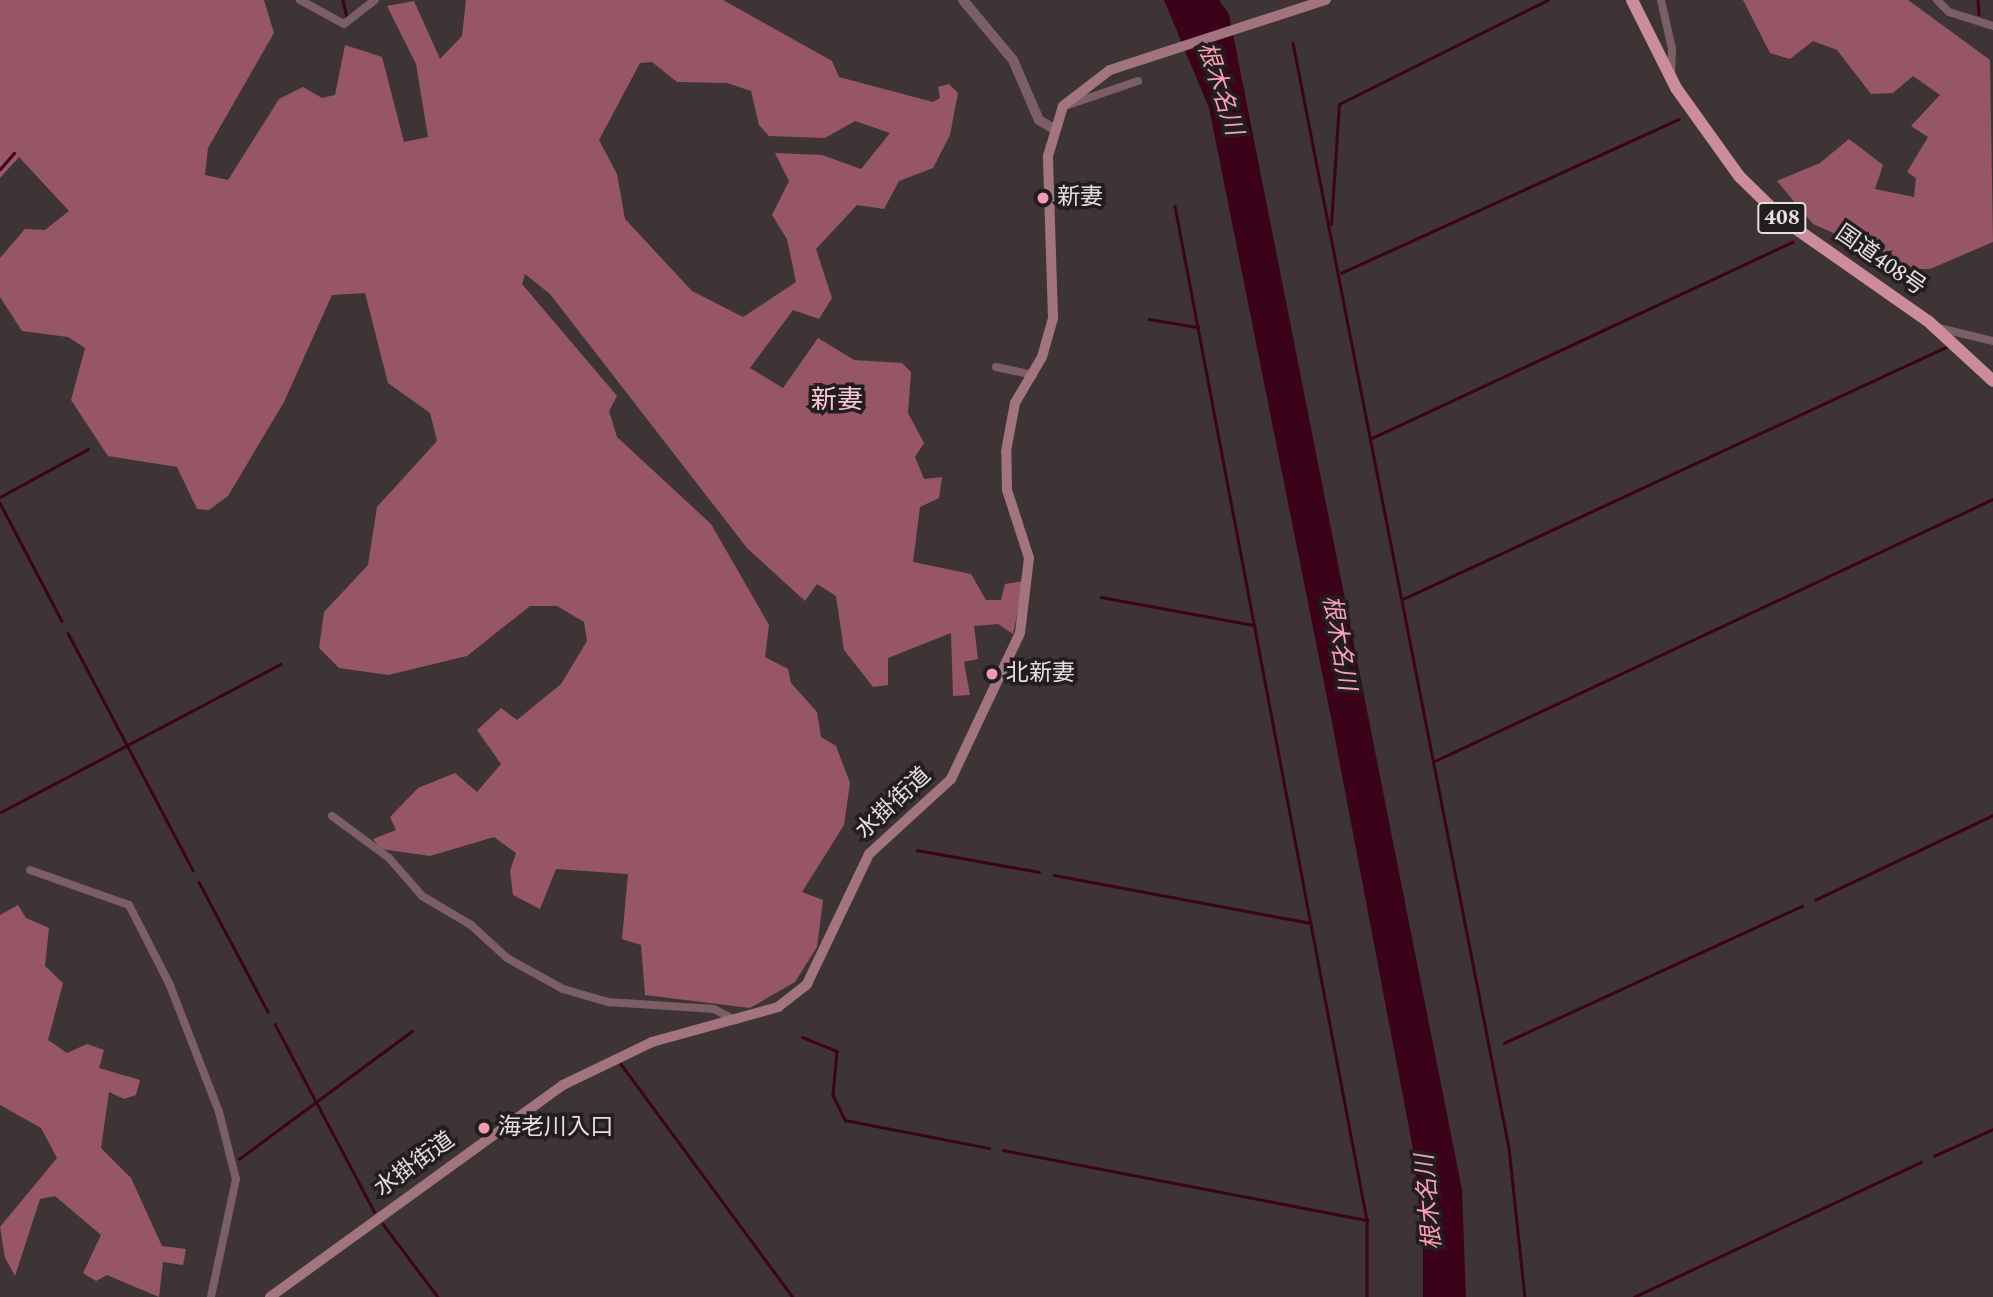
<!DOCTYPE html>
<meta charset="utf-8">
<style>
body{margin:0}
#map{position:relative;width:1993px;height:1297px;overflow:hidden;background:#3e3436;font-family:Spectral,"Noto Sans JP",serif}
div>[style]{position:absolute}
.forest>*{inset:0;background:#975668}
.water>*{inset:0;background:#3b0219}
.stream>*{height:2.5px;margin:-1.25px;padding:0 1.25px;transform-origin:1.25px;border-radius:1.25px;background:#3b0219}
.minor>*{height:8px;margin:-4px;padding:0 4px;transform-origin:4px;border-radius:4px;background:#7c5f66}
.tertiary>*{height:10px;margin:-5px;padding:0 5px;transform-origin:5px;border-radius:5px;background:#7c5f66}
.secondary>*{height:10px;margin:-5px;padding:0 5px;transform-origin:5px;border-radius:5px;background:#a27480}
.trunk>*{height:12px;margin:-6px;padding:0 6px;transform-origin:6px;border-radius:6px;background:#cc8c9c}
.dots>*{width:19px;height:19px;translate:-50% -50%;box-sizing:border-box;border:4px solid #221d1e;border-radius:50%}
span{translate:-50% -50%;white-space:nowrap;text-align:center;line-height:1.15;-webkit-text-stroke:7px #221d1e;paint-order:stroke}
.shield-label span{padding:2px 5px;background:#221d1e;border:2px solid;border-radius:5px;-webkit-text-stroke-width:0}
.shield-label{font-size:21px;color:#e6dfe0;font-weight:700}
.poi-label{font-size:23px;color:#e6dfe0}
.left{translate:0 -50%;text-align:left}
.street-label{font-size:23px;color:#e6dfe0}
.water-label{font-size:24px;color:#fe9eb8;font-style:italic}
.quarter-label{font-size:26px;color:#f9c6d2}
</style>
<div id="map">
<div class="forest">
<div style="clip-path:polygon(evenodd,0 0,264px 0,274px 33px,208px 148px,205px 175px,228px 180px,279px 99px,303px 87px,322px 98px,335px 95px,345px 45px,382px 57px,404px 142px,428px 137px,416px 64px,387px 6px,414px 1px,440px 59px,462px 36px,466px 0,723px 0,832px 61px,839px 77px,933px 102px,940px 98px,938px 87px,949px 84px,958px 93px,950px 135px,933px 168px,899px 181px,884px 209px,857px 205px,816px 249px,832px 298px,819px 319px,793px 310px,750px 368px,783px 388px,818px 338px,854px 360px,902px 363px,911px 372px,908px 413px,924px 443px,915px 457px,924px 479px,942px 477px,939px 498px,920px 507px,913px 562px,971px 574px,986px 600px,1001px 600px,1005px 584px,1024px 581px,1013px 634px,998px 624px,974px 626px,978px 659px,964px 662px,970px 695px,953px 696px,951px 633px,888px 658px,888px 685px,873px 687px,844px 650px,836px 596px,817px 584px,805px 601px,747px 548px,550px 294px,525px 274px,522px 284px,617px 396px,609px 411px,617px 437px,711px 524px,769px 625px,765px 657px,788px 669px,791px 683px,817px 712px,821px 737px,836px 746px,850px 783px,844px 825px,802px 892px,823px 900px,817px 947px,795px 982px,750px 1008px,645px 995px,641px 945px,622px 939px,628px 874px,556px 869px,540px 909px,513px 895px,510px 871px,516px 853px,494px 837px,430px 856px,381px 849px,373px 839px,396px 830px,390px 817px,418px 788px,455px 773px,477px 792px,501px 764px,477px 730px,501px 708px,517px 720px,561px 684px,587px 641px,584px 622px,557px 606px,530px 606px,467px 656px,388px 675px,339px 668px,319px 648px,324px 612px,368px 565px,377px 507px,437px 441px,430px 413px,388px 383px,365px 293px,332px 295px,284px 402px,228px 496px,209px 510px,197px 509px,177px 467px,108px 456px,71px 400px,85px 348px,68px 337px,22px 331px,0 297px,0 258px,25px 229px,45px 230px,69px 211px,19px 157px,0 178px,0 0,652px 62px,677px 82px,727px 83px,751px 91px,759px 125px,769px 136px,825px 138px,855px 121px,890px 133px,861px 169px,822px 155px,775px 153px,789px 181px,772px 215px,787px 239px,796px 282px,743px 317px,692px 291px,625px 219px,617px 174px,599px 140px,640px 63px,652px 62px)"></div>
<div style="clip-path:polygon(1743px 0,1908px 0,1990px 60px,1993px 242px,1930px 269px,1916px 269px,1813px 224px,1777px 181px,1820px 163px,1849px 139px,1883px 165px,1875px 189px,1914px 197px,1916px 178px,1907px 172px,1928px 137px,1911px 126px,1940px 95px,1913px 76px,1893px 93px,1871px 94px,1837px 50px,1813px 41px,1790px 59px,1770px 53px)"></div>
<div style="clip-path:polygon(18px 905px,26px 918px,49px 928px,45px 966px,63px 983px,48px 1040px,67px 1053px,87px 1044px,104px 1050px,99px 1068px,140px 1080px,136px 1095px,124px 1099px,109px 1092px,101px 1148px,131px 1178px,162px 1246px,186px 1249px,183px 1265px,163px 1262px,159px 1297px,107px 1275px,96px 1281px,83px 1273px,101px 1235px,55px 1196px,40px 1199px,15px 1276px,5px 1258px,0 1227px,57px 1158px,41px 1128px,0 1105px,0 915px)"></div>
</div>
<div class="water">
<div style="clip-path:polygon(1164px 0,1219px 0,1229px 14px,1462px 1190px,1466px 1297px,1423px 1297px,1423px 1236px,1412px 1144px,1333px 728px,1209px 108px)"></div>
</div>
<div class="stream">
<div style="left:343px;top:0;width:17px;rotate:77deg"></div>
<div style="left:1978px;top:0;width:14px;rotate:86deg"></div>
<div style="left:1293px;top:43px;width:1126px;rotate:78.94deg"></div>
<div style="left:1509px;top:1148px;width:150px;rotate:83.9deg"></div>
<div style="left:0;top:169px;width:21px;rotate:-49deg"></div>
<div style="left:1175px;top:206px;width:1032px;rotate:79.28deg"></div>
<div style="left:1367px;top:1220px;width:77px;rotate:90deg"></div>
<div style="left:1331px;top:224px;width:120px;rotate:-86.2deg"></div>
<div style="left:1339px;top:104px;width:233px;rotate:-26.5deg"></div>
<div style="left:1341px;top:273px;width:371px;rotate:-24.5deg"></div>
<div style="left:1149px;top:319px;width:50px;rotate:9.3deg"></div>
<div style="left:1372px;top:438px;width:464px;rotate:-25deg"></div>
<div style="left:0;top:497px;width:100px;rotate:-28.6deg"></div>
<div style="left:0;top:503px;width:133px;rotate:62.3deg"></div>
<div style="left:1101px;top:597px;width:156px;rotate:10.4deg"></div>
<div style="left:1403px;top:599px;width:599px;rotate:-24.9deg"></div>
<div style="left:68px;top:633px;width:268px;rotate:62.2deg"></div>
<div style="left:1435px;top:761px;width:616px;rotate:-25.15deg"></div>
<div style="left:1px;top:812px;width:316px;rotate:-27.9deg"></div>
<div style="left:917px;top:850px;width:124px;rotate:10.2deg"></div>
<div style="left:1054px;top:875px;width:261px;rotate:10.6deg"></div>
<div style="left:199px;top:882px;width:147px;rotate:62deg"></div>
<div style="left:1815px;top:900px;width:197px;rotate:-25.5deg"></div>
<div style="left:275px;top:1024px;width:212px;rotate:62.1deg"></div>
<div style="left:802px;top:1037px;width:38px;rotate:22deg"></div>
<div style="left:837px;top:1051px;width:44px;rotate:95.2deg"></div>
<div style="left:833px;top:1095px;width:28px;rotate:64deg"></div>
<div style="left:845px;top:1120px;width:147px;rotate:11deg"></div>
<div style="left:1504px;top:1043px;width:328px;rotate:-24.7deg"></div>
<div style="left:621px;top:1064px;width:290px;rotate:53.6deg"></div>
<div style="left:1003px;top:1150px;width:371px;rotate:10.9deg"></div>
<div style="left:1934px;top:1156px;width:65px;rotate:-24.6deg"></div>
<div style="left:239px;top:1159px;width:215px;rotate:-36.5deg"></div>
<div style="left:383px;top:1224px;width:91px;rotate:53deg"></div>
<div style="left:1634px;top:1297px;width:317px;rotate:-25.2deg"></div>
</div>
<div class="minor">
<div style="left:300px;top:0;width:50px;rotate:28.6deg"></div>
<div style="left:344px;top:24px;width:39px;rotate:-38deg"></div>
<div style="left:1661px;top:0;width:50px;rotate:77.3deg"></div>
<div style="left:1672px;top:49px;width:26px;rotate:92deg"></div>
<div style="left:1937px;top:0;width:17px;rotate:45deg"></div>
<div style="left:1949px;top:12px;width:46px;rotate:17.7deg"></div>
<div style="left:1068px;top:105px;width:74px;rotate:-18.9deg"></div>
<div style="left:1935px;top:327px;width:60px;rotate:13.6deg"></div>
<div style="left:996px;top:367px;width:38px;rotate:12deg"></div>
<div style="left:332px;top:816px;width:71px;rotate:36.4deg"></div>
<div style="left:389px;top:858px;width:50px;rotate:49deg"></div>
<div style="left:422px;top:896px;width:57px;rotate:30.6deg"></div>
<div style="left:471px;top:925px;width:49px;rotate:42.5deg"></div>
<div style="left:507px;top:958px;width:64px;rotate:29deg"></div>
<div style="left:563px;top:989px;width:47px;rotate:16.1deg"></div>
<div style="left:608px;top:1002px;width:106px;rotate:3.8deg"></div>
<div style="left:714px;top:1009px;width:24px;rotate:28deg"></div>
<div style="left:30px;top:870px;width:105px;rotate:19.5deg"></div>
<div style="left:129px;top:905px;width:88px;rotate:62.9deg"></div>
<div style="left:169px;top:983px;width:138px;rotate:68.8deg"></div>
<div style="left:219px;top:1112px;width:69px;rotate:75.8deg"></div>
<div style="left:236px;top:1179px;width:121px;rotate:102deg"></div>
</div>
<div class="tertiary">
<div style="left:963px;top:0;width:78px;rotate:50.2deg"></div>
<div style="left:1013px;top:60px;width:65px;rotate:66.6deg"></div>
<div style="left:1039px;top:120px;width:17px;rotate:31deg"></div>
</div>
<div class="secondary">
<div style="left:270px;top:1297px;width:362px;rotate:-35.9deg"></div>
<div style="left:563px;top:1085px;width:99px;rotate:-25.8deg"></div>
<div style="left:652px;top:1042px;width:131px;rotate:-15.5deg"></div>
<div style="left:778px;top:1007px;width:37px;rotate:-38deg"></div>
<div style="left:807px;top:984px;width:144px;rotate:-64.5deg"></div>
<div style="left:869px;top:854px;width:111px;rotate:-42.4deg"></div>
<div style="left:951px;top:779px;width:161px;rotate:-64.7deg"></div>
<div style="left:1020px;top:633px;width:76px;rotate:-83.2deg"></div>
<div style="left:1029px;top:558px;width:71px;rotate:-107.9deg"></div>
<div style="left:1007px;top:490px;width:39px;rotate:-91deg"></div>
<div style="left:1006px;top:451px;width:49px;rotate:-79.4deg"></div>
<div style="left:1015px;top:403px;width:53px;rotate:-59.6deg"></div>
<div style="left:1042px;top:357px;width:41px;rotate:-74.2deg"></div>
<div style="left:1053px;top:318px;width:162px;rotate:-91.8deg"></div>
<div style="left:1048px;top:156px;width:52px;rotate:-73.3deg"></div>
<div style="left:1063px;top:106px;width:59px;rotate:-37.5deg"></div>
<div style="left:1110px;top:70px;width:227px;rotate:-18deg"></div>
</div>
<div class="trunk">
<div style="left:1632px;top:0;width:98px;rotate:63.4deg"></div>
<div style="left:1676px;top:88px;width:108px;rotate:54.4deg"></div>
<div style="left:1739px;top:176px;width:64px;rotate:44.4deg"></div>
<div style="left:1785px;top:221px;width:174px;rotate:35deg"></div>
<div style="left:1928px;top:321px;width:88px;rotate:42.7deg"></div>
</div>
<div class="dots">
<div style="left:1043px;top:198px;background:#f19ab1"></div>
<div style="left:992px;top:674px;background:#f19ab1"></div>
<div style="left:484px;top:1128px;background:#f19ab1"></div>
</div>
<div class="shield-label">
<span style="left:1782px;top:218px">408</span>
</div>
<div class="poi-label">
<span class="left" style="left:1057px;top:198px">新妻</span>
<span class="left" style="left:1006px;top:674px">北新妻</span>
<span class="left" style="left:498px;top:1128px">海老川入口</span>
</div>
<div class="street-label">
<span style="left:1880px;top:261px;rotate:35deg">国道408号</span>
<span style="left:894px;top:804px;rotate:-43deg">水掛街道</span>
<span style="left:415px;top:1165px;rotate:-36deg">水掛街道</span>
</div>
<div class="water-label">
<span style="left:1219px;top:89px;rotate:72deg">根木名川</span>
<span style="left:1338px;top:643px;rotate:80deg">根木名川</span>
<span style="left:1430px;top:1202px;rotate:-95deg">根木名川</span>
</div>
<div class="quarter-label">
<span style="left:837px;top:401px">新妻</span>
</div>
</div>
